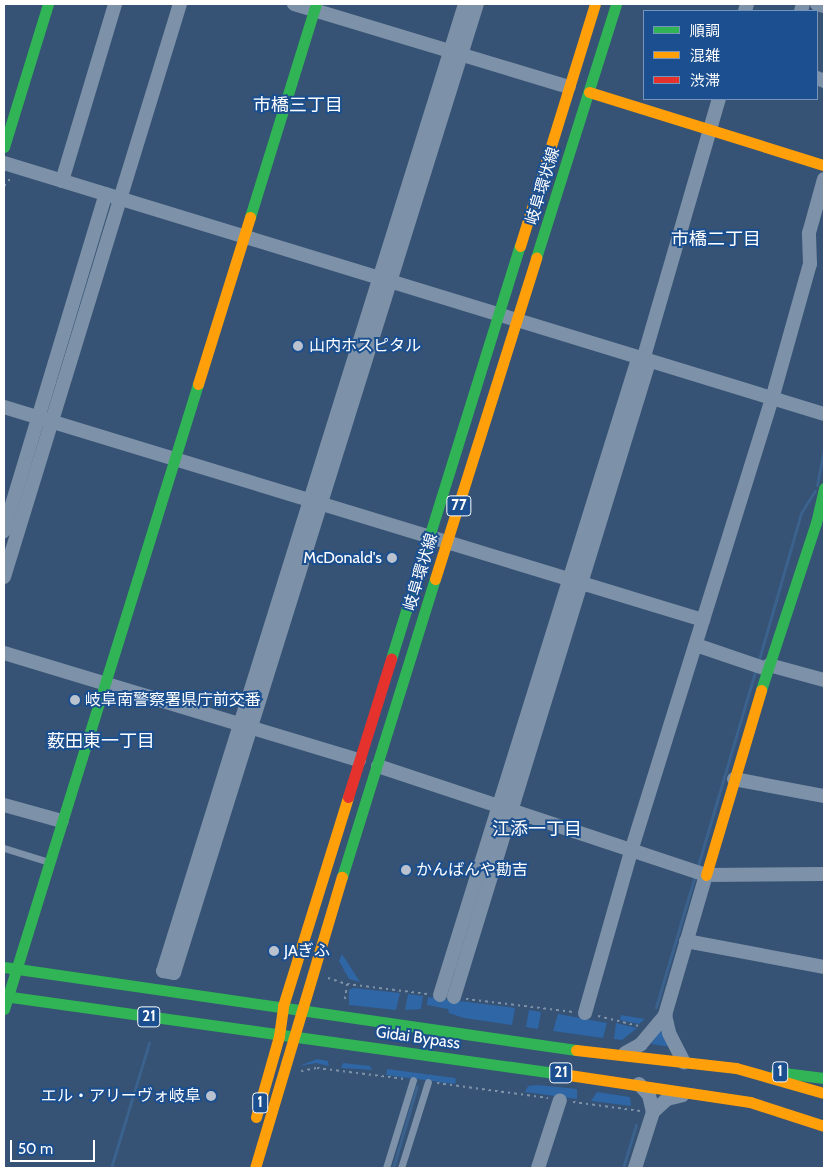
<!DOCTYPE html>
<meta charset="utf-8">
<style>
body{margin:0}
#map{position:relative;width:828px;height:1172px;overflow:hidden;background:#365274;font-family:Cabin,"Noto Sans JP",sans-serif}
div>[style]{position:absolute}
.green>*{inset:0;background:#2f66a5}
.stream>*{height:3px;margin:-1.5px;padding:0 1.5px;transform-origin:1.5px;border-radius:1.5px;background:#3b618d}
.path>*{height:2px;margin-top:-1px;transform-origin:0;background:repeating-linear-gradient(90deg,#7d92a8 0 2.5px,transparent 0 6.5px)}
.lane>*{height:7px;margin:-3.5px;padding:0 3.5px;transform-origin:3.5px;border-radius:3.5px;background:#7d92a8}
.street>*{height:14px;margin:-7px;padding:0 7px;transform-origin:7px;border-radius:7px;background:#7d92a8}
.fast>*{height:11px;margin:-5.5px;padding:0 5.5px;transform-origin:5.5px;border-radius:5.5px;background:#30b455}
.slow>*{height:11px;margin:-5.5px;padding:0 5.5px;transform-origin:5.5px;border-radius:5.5px;background:#ff9f0a}
.jam>*{height:11px;margin:-5.5px;padding:0 5.5px;transform-origin:5.5px;border-radius:5.5px;background:#e5322d}
.dots>*{width:14px;height:14px;translate:-50% -50%;box-sizing:border-box;border:2px solid #1b4f8f;border-radius:50%}
span{translate:-50% -50%;white-space:nowrap;text-align:center;line-height:1.15;-webkit-text-stroke:4px #1b4f8f;paint-order:stroke}
.shield-label span{padding:1px 4px;background:#1b4f8f;border:1px solid;border-radius:4px;-webkit-text-stroke-width:0}
.shield-label{font-size:15px;color:#fff;font-weight:700}
.street-label{font-size:16px;color:#fff}
.poi-label{font-size:16px;color:#fff}
.left{translate:0 -50%;text-align:left}
.right{translate:-100% -50%;text-align:right}
.neighbourhood-label{font-size:18px;color:#fff}
.frame{position:absolute;inset:0;border:5px solid #fff;pointer-events:none}
.legend{position:absolute;left:643px;top:10px;width:175px;height:90px;box-sizing:border-box;background:#1b4f8f;border:1px solid #7695bc;margin:0;padding:6px 9px;list-style:none;font-size:15px;color:#fff}
.legend li{display:flex;align-items:center;gap:10px;height:25px}
.legend b{width:25px;border:1px solid #7695bc}
.scale{position:absolute;left:10px;top:1140px;width:85px;height:22px;box-sizing:border-box;border:2px solid #fff;border-top:0;padding-left:6px;font-size:15px;line-height:18px;white-space:nowrap;color:#fff;-webkit-text-stroke:4px #1b4f8f;paint-order:stroke}
</style>
<div id="map">
<div class="green">
<div style="clip-path:polygon(342px 954px,360px 982px,349px 979px,339px 961px)"></div>
<div style="clip-path:polygon(353px 988px,400px 993px,396px 1010px,349px 1005px,349px 990px)"></div>
<div style="clip-path:polygon(408px 994px,423px 996px,421px 1009px,405px 1010px)"></div>
<div style="clip-path:polygon(428px 997px,515px 1008px,512px 1025px,464px 1018px,449px 1013px,448px 1009px,427px 1005px)"></div>
<div style="clip-path:polygon(529px 1010px,541px 1012px,538px 1029px,526px 1027px)"></div>
<div style="clip-path:polygon(558px 1014px,607px 1023px,603px 1038px,553px 1031px)"></div>
<div style="clip-path:polygon(621px 1015px,645px 1019px,639px 1024px,620px 1020px)"></div>
<div style="clip-path:polygon(616px 1023px,637px 1028px,622px 1040px,614px 1039px)"></div>
<div style="clip-path:polygon(661px 1029px,672px 1047px,651px 1044px)"></div>
<div style="clip-path:polygon(317px 1059px,328px 1061px,329px 1066px,316px 1063px,299px 1066px)"></div>
<div style="clip-path:polygon(343px 1063px,370px 1066px,372px 1070px,341px 1068px)"></div>
<div style="clip-path:polygon(387px 1069px,455px 1078px,456px 1080px,455px 1084px,386px 1075px)"></div>
<div style="clip-path:polygon(538px 1085px,577px 1089px,577px 1099px,525px 1092px,528px 1086px)"></div>
<div style="clip-path:polygon(597px 1092px,630px 1097px,631px 1106px,591px 1101px)"></div>
</div>
<div class="stream">
<div style="left:817px;top:485px;width:37px;rotate:-79deg"></div>
<div style="left:758px;top:663px;width:156px;rotate:-74deg"></div>
<div style="left:801px;top:513px;width:26px;rotate:-58deg"></div>
<div style="left:697px;top:869px;width:209px;rotate:-73.6deg"></div>
<div style="left:656px;top:1007px;width:138px;rotate:-73.5deg"></div>
<div style="left:111px;top:1168px;width:131px;rotate:-73.1deg"></div>
<div style="left:393px;top:1168px;width:85px;rotate:-73.7deg"></div>
<div style="left:623px;top:1168px;width:45px;rotate:-73.2deg"></div>
</div>
<div class="path">
<div style="left:4px;top:186px;width:9px;rotate:-49deg"></div>
<div style="left:328px;top:978px;width:20px;rotate:18deg"></div>
<div style="left:347px;top:984px;width:81px;rotate:7.1deg"></div>
<div style="left:345px;top:999px;width:15px;rotate:-82deg"></div>
<div style="left:466px;top:999px;width:108px;rotate:6.9deg"></div>
<div style="left:598px;top:1016px;width:42px;rotate:13.7deg"></div>
<div style="left:301px;top:1071px;width:16px;rotate:-11deg"></div>
<div style="left:317px;top:1068px;width:89px;rotate:7.1deg"></div>
<div style="left:437px;top:1083px;width:112px;rotate:7.7deg"></div>
<div style="left:573px;top:1102px;width:68px;rotate:7.7deg"></div>
</div>
<div class="lane">
<div style="left:4px;top:848px;width:47px;rotate:17.3deg"></div>
<div style="left:386px;top:1168px;width:92px;rotate:-72.9deg"></div>
<div style="left:401px;top:1168px;width:90px;rotate:-72.6deg"></div>
</div>
<div class="street">
<div style="left:294px;top:4px;width:287px;rotate:16.8deg"></div>
<div style="left:465px;top:4px;width:1013px;rotate:107.34deg"></div>
<div style="left:163px;top:971px;width:11px;rotate:10deg"></div>
<div style="left:174px;top:973px;width:1015px;rotate:-72.64deg"></div>
<div style="left:817px;top:4px;width:7px;rotate:16deg"></div>
<div style="left:745px;top:11px;width:7px;rotate:-74deg"></div>
<div style="left:801px;top:11px;width:7px;rotate:-74deg"></div>
<div style="left:817px;top:78px;width:8px;rotate:23deg"></div>
<div style="left:4px;top:163px;width:858px;rotate:17.02deg"></div>
<div style="left:62px;top:181px;width:185px;rotate:-73.3deg"></div>
<div style="left:643px;top:360px;width:272px;rotate:-73.8deg"></div>
<div style="left:4px;top:407px;width:731px;rotate:16.95deg"></div>
<div style="left:4px;top:531px;width:352px;rotate:-73.2deg"></div>
<div style="left:4px;top:577px;width:599px;rotate:-72.93deg"></div>
<div style="left:696px;top:645px;width:75px;rotate:18.7deg"></div>
<div style="left:4px;top:653px;width:371px;rotate:16.8deg"></div>
<div style="left:769px;top:665px;width:57px;rotate:15.3deg"></div>
<div style="left:378px;top:766px;width:346px;rotate:18.4deg"></div>
<div style="left:706px;top:875px;width:118px;rotate:-0.5deg"></div>
<div style="left:734px;top:779px;width:92px;rotate:10.7deg"></div>
<div style="left:4px;top:805px;width:60px;rotate:15.4deg"></div>
<div style="left:686px;top:941px;width:140px;rotate:10.7deg"></div>
<div style="left:440px;top:995px;width:666px;rotate:-72.71deg"></div>
<div style="left:454px;top:997px;width:664px;rotate:-72.93deg"></div>
<div style="left:585px;top:1013px;width:172px;rotate:-74.1deg"></div>
<div style="left:632px;top:848px;width:470px;rotate:-72.7deg"></div>
<div style="left:772px;top:399px;width:140px;rotate:-74.3deg"></div>
<div style="left:810px;top:264px;width:31px;rotate:-92deg"></div>
<div style="left:809px;top:233px;width:56px;rotate:-74.5deg"></div>
<div style="left:665px;top:1015px;width:18px;rotate:77deg"></div>
<div style="left:669px;top:1033px;width:33px;rotate:63deg"></div>
<div style="left:625px;top:1053px;width:18px;rotate:-29deg"></div>
<div style="left:641px;top:1044px;width:38px;rotate:-50deg"></div>
<div style="left:665px;top:1015px;width:146px;rotate:-73.7deg"></div>
<div style="left:639px;top:1084px;width:15px;rotate:48deg"></div>
<div style="left:649px;top:1095px;width:17px;rotate:77deg"></div>
<div style="left:653px;top:1112px;width:19px;rotate:-43deg"></div>
<div style="left:667px;top:1099px;width:16px;rotate:-14deg"></div>
<div style="left:538px;top:1168px;width:71px;rotate:-72.1deg"></div>
<div style="left:635px;top:1168px;width:59px;rotate:-72.2deg"></div>
</div>
<div class="fast">
<div style="left:4px;top:147px;width:150px;rotate:-72.9deg"></div>
<div style="left:250px;top:217px;width:223px;rotate:-72.8deg"></div>
<div style="left:536px;top:258px;width:266px;rotate:-72.5deg"></div>
<div style="left:391px;top:659px;width:433px;rotate:-72.7deg"></div>
<div style="left:761px;top:690px;width:176px;rotate:-71.8deg"></div>
<div style="left:816px;top:523px;width:36px;rotate:-77deg"></div>
<div style="left:342px;top:877px;width:312px;rotate:-72.7deg"></div>
<div style="left:4px;top:967px;width:578px;rotate:8.26deg"></div>
<div style="left:4px;top:996px;width:570px;rotate:7.96deg"></div>
<div style="left:4px;top:1009px;width:654px;rotate:-72.76deg"></div>
<div style="left:776px;top:1072px;width:48px;rotate:7.1deg"></div>
</div>
<div class="slow">
<div style="left:589px;top:92px;width:246px;rotate:17.3deg"></div>
<div style="left:520px;top:246px;width:253px;rotate:-72.8deg"></div>
<div style="left:198px;top:384px;width:175px;rotate:-72.7deg"></div>
<div style="left:435px;top:579px;width:337px;rotate:-72.5deg"></div>
<div style="left:706px;top:875px;width:193px;rotate:-73.4deg"></div>
<div style="left:576px;top:1050px;width:161px;rotate:6.4deg"></div>
<div style="left:736px;top:1068px;width:91px;rotate:15.9deg"></div>
<div style="left:569px;top:1075px;width:183px;rotate:8.5deg"></div>
<div style="left:750px;top:1102px;width:78px;rotate:18deg"></div>
<div style="left:256px;top:1117px;width:84px;rotate:-74.1deg"></div>
<div style="left:279px;top:1036px;width:30px;rotate:-82deg"></div>
<div style="left:283px;top:1006px;width:219px;rotate:-72.7deg"></div>
<div style="left:255px;top:1168px;width:304px;rotate:-73.4deg"></div>
</div>
<div class="jam">
<div style="left:348px;top:797px;width:145px;rotate:-72.7deg"></div>
</div>
<div class="dots">
<div style="left:298px;top:346px;background:#b9c2ce"></div>
<div style="left:392px;top:558px;background:#b9c2ce"></div>
<div style="left:75px;top:700px;background:#b9c2ce"></div>
<div style="left:406px;top:870px;background:#b9c2ce"></div>
<div style="left:274px;top:951px;background:#b9c2ce"></div>
<div style="left:211px;top:1096px;background:#b9c2ce"></div>
</div>
<div class="shield-label">
<span style="left:459px;top:506px">77</span>
<span style="left:149px;top:1017px">21</span>
<span style="left:780px;top:1072px">1</span>
<span style="left:561px;top:1073px">21</span>
<span style="left:260px;top:1103px">1</span>
</div>
<div class="street-label">
<span style="left:543px;top:186px;rotate:-73deg">岐阜環状線</span>
<span style="left:421px;top:572px;rotate:-73deg">岐阜環状線</span>
<span style="left:418px;top:1038px;rotate:8deg">Gidai Bypass</span>
</div>
<div class="poi-label">
<span class="left" style="left:309px;top:346px">山内ホスピタル</span>
<span class="right" style="left:382px;top:558px">McDonald's</span>
<span class="left" style="left:85px;top:700px">岐阜南警察署県庁前交番</span>
<span class="left" style="left:416px;top:870px">かんばんや勘吉</span>
<span class="left" style="left:284px;top:951px">JAぎふ</span>
<span class="right" style="left:201px;top:1096px">エル・アリーヴォ岐阜</span>
</div>
<div class="neighbourhood-label">
<span style="left:298px;top:105px">市橋三丁目</span>
<span style="left:716px;top:239px">市橋二丁目</span>
<span style="left:101px;top:741px">薮田東一丁目</span>
<span style="left:537px;top:829px">江添一丁目</span>
</div>
<div class="frame"></div>
<ul class="legend">
<li><b style="height:6px;background:#30b455"></b>順調</li>
<li><b style="height:6px;background:#ff9f0a"></b>混雑</li>
<li><b style="height:6px;background:#e5322d"></b>渋滞</li>
</ul>
<div class="scale">50 m</div>
</div>
